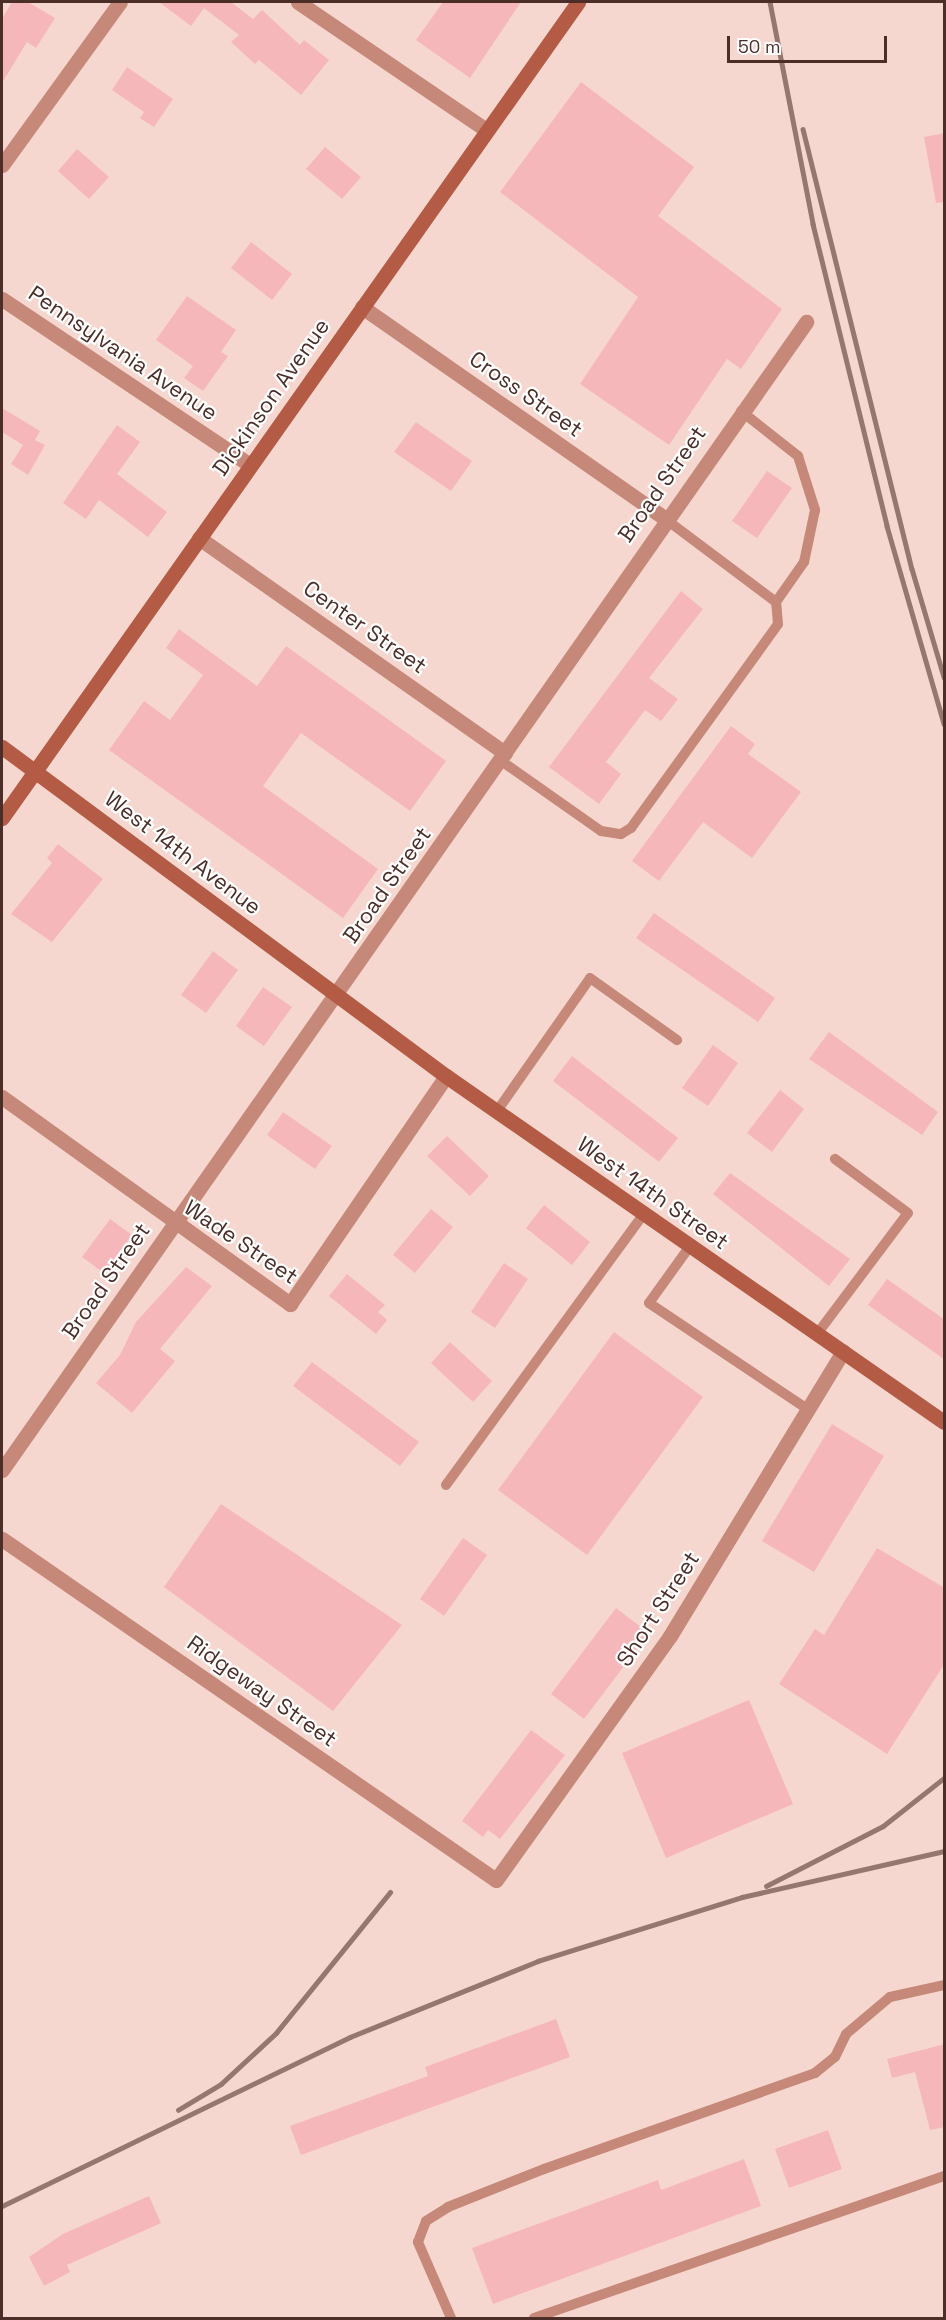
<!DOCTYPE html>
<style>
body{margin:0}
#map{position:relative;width:946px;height:2320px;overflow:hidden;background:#f6d7cf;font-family:"Space Grotesk",sans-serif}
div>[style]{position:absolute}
.building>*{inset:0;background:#f6b7bb}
.lane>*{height:10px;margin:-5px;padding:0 5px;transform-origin:5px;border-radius:5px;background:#c68878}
.street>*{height:15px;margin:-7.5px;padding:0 7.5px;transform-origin:7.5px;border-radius:7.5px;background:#c68878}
.secondary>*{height:15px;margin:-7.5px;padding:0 7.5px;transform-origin:7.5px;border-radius:7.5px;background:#b45b45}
.rail>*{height:4.5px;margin:-2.25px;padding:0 2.25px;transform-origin:2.25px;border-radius:2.25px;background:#957770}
span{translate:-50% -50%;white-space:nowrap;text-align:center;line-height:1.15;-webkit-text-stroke:4.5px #fff;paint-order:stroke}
.street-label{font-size:22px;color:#4b2e27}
.frame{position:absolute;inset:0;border:3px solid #4b2e27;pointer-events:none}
.scale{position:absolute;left:727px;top:36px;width:160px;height:27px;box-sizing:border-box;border:3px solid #4b2e27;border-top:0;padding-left:8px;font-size:18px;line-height:21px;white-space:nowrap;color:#4b2e27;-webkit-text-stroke:4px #fff;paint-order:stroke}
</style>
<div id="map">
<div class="building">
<div style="clip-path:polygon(12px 2px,28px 2px,55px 18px,36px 48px,27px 42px,2px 83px,2px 19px)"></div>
<div style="clip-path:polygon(159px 2px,231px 2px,253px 19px,262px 10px,300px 45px,304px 40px,329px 60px,301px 95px,259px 60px,255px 64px,231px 42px,239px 35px,204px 8px,191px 26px)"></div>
<div style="clip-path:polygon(443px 2px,521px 2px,470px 78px,416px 40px)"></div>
<div style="clip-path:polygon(127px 67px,173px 99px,154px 127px,140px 118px,144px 112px,112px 90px)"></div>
<div style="clip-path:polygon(581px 82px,694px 167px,658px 216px,782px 309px,741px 369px,727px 359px,669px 445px,580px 384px,638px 297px,500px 192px)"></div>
<div style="clip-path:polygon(945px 133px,945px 202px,936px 203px,924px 137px)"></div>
<div style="clip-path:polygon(325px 147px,361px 177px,342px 199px,306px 169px)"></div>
<div style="clip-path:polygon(77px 149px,109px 177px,89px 199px,58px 171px)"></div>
<div style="clip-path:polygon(251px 242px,292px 274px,272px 300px,231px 268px)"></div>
<div style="clip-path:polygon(187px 296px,236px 330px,221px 352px,228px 356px,203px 391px,184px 378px,193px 366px,156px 340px)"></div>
<div style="clip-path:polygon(2px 408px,40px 431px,35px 440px,45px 445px,28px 475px,11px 464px,23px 445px,2px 432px)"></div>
<div style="clip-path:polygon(416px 422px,472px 461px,451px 491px,394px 452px)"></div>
<div style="clip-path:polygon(117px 425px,140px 442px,117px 474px,167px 512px,148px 537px,99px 500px,86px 519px,63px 503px)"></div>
<div style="clip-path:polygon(767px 471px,792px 488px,757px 538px,732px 521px)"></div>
<div style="clip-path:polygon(681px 591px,703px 609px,649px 678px,678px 699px,661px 721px,645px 710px,606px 762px,621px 774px,599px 804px,549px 767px)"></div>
<div style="clip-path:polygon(179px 629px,257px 686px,286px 646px,446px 761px,410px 811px,301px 733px,263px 786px,378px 869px,343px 918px,109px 750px,144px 701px,170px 720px,203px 675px,166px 648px)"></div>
<div style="clip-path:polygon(731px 726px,755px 744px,748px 754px,801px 792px,752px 858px,703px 822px,659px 881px,632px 861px)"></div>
<div style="clip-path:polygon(58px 844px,103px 879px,52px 942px,11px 914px,52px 863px,47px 858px)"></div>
<div style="clip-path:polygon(654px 913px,775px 998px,758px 1022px,636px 938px)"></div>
<div style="clip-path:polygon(213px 951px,238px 970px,206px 1013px,181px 995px)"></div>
<div style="clip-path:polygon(263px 987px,292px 1007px,264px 1046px,236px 1026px)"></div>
<div style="clip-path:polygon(829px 1032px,938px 1112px,922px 1135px,809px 1059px)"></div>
<div style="clip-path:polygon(713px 1045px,738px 1063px,708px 1106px,682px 1088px)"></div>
<div style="clip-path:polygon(572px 1056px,678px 1138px,659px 1162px,553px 1081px)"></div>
<div style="clip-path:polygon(780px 1090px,804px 1109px,772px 1152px,747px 1133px)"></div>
<div style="clip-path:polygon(283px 1112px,332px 1146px,315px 1169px,267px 1135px)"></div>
<div style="clip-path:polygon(447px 1136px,489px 1176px,470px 1196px,427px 1156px)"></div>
<div style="clip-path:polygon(730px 1173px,850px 1259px,829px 1286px,713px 1194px)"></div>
<div style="clip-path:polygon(544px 1205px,590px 1242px,572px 1265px,526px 1228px)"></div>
<div style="clip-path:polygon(431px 1209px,453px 1227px,415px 1273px,393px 1255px)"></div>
<div style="clip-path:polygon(110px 1219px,132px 1235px,104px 1273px,82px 1257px)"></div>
<div style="clip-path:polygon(504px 1263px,528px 1279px,495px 1328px,471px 1312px)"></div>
<div style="clip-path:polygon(186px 1267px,212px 1286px,160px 1349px,175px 1361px,132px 1413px,96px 1383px,120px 1355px,136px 1322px)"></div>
<div style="clip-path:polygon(347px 1274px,385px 1305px,378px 1312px,387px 1320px,376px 1334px,329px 1296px)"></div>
<div style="clip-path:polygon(887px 1279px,945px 1320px,945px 1360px,868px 1305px)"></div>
<div style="clip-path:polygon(614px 1332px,703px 1397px,587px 1555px,498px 1490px)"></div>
<div style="clip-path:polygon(450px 1342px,492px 1381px,473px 1402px,431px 1363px)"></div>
<div style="clip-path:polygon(312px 1362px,419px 1442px,400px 1466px,293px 1386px)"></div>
<div style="clip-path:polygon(832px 1424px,884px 1456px,814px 1572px,762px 1541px)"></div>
<div style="clip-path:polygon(221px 1504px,402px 1625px,333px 1711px,164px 1587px)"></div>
<div style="clip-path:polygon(463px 1538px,487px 1555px,444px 1616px,420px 1599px)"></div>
<div style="clip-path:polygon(877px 1548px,945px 1588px,945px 1663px,887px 1754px,779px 1684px,815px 1629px,824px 1635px)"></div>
<div style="clip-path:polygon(616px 1608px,649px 1633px,584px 1719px,551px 1694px)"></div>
<div style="clip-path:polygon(749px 1700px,793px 1804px,666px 1858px,622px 1753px)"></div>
<div style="clip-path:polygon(531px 1730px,565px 1755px,500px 1839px,488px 1830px,483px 1837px,462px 1821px)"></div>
<div style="clip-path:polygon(556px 2019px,570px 2057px,301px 2155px,290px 2126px,428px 2076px,425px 2067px)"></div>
<div style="clip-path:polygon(945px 2044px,945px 2127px,930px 2130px,915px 2072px,892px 2078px,887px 2059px)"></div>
<div style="clip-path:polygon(828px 2130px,842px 2169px,789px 2188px,775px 2149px)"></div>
<div style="clip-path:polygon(744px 2159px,761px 2206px,493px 2304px,472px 2248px,658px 2180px,661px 2190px)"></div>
<div style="clip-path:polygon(149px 2196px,161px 2223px,67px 2265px,70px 2272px,44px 2286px,29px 2257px,63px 2234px)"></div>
</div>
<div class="lane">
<div style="left:741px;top:411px;width:73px;rotate:38.3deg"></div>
<div style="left:798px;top:456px;width:57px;rotate:72.5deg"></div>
<div style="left:815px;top:510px;width:53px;rotate:101.9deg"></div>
<div style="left:804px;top:562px;width:49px;rotate:125deg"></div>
<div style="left:500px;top:760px;width:123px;rotate:35.1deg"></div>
<div style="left:601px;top:831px;width:20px;rotate:9deg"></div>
<div style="left:621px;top:834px;width:12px;rotate:-31deg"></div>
<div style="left:631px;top:828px;width:251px;rotate:-54.2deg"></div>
<div style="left:778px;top:624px;width:22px;rotate:-95deg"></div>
<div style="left:776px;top:602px;width:140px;rotate:-143.1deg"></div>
<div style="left:497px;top:1111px;width:162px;rotate:-55deg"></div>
<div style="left:590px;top:978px;width:107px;rotate:35.5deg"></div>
<div style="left:690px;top:1246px;width:70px;rotate:125.7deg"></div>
<div style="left:649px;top:1303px;width:189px;rotate:33.8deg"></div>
<div style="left:817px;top:1334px;width:151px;rotate:-53.1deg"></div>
<div style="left:908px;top:1213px;width:91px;rotate:-143.5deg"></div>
<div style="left:446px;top:1485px;width:336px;rotate:-53.9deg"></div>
<div style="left:451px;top:2318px;width:83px;rotate:-113.5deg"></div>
<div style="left:418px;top:2242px;width:22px;rotate:-69deg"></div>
<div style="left:426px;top:2221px;width:26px;rotate:-32deg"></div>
<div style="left:448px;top:2207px;width:103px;rotate:-21.6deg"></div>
<div style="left:544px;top:2169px;width:288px;rotate:-19.5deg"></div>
<div style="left:815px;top:2073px;width:26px;rotate:-39deg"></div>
<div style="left:835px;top:2057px;width:25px;rotate:-64deg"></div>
<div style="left:846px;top:2034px;width:57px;rotate:-40.1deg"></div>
<div style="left:890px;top:1997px;width:55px;rotate:-12.5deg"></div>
<div style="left:534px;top:2318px;width:434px;rotate:-19.1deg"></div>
</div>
<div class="street">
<div style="left:298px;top:2px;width:227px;rotate:34.2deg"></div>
<div style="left:2px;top:165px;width:201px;rotate:-54.1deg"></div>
<div style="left:2px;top:299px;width:298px;rotate:33.8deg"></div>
<div style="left:362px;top:307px;width:368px;rotate:34.9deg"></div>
<div style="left:199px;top:538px;width:374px;rotate:35.1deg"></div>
<div style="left:2px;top:1097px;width:355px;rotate:35.7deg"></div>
<div style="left:290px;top:1304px;width:276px;rotate:-55.6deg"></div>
<div style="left:2px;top:1470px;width:1402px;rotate:-54.99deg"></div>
<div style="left:2px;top:1539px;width:600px;rotate:34.62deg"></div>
<div style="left:496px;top:1880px;width:300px;rotate:-54.5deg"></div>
<div style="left:670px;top:1636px;width:333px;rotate:-58.7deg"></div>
</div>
<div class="secondary">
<div style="left:2px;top:747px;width:553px;rotate:36.54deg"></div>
<div style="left:446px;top:1076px;width:606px;rotate:34.79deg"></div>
<div style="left:2px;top:818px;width:999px;rotate:-54.78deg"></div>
</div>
<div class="rail">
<div style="left:770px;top:2px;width:226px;rotate:79deg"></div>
<div style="left:813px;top:224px;width:311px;rotate:76.2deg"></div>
<div style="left:887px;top:526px;width:206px;rotate:73.9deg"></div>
<div style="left:803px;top:129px;width:453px;rotate:76.1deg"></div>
<div style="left:912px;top:569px;width:113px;rotate:73.5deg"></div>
<div style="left:766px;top:1886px;width:131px;rotate:-27.1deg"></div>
<div style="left:883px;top:1826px;width:78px;rotate:-38.2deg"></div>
<div style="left:178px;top:2110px;width:50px;rotate:-31.2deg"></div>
<div style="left:221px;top:2084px;width:75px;rotate:-42.8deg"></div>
<div style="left:276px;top:2033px;width:181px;rotate:-51deg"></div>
<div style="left:2px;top:2206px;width:387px;rotate:-25.9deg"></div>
<div style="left:350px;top:2037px;width:203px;rotate:-22deg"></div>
<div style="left:538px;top:1961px;width:214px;rotate:-17.4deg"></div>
<div style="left:742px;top:1897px;width:207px;rotate:-12.8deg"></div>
</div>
<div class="street-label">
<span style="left:123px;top:353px;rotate:34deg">Pennsylvania Avenue</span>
<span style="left:526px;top:394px;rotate:35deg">Cross Street</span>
<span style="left:271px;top:397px;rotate:-55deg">Dickinson Avenue</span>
<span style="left:662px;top:484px;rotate:-55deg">Broad Street</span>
<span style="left:365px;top:627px;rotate:35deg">Center Street</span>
<span style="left:183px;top:853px;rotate:37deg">West 14th Avenue</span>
<span style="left:387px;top:885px;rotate:-55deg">Broad Street</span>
<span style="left:653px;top:1193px;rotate:35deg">West 14th Street</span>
<span style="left:241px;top:1242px;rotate:34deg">Wade Street</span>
<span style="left:106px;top:1281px;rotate:-55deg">Broad Street</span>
<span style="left:658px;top:1609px;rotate:-57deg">Short Street</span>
<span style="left:262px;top:1691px;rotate:35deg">Ridgeway Street</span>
</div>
<div class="frame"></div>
<div class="scale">50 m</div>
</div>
